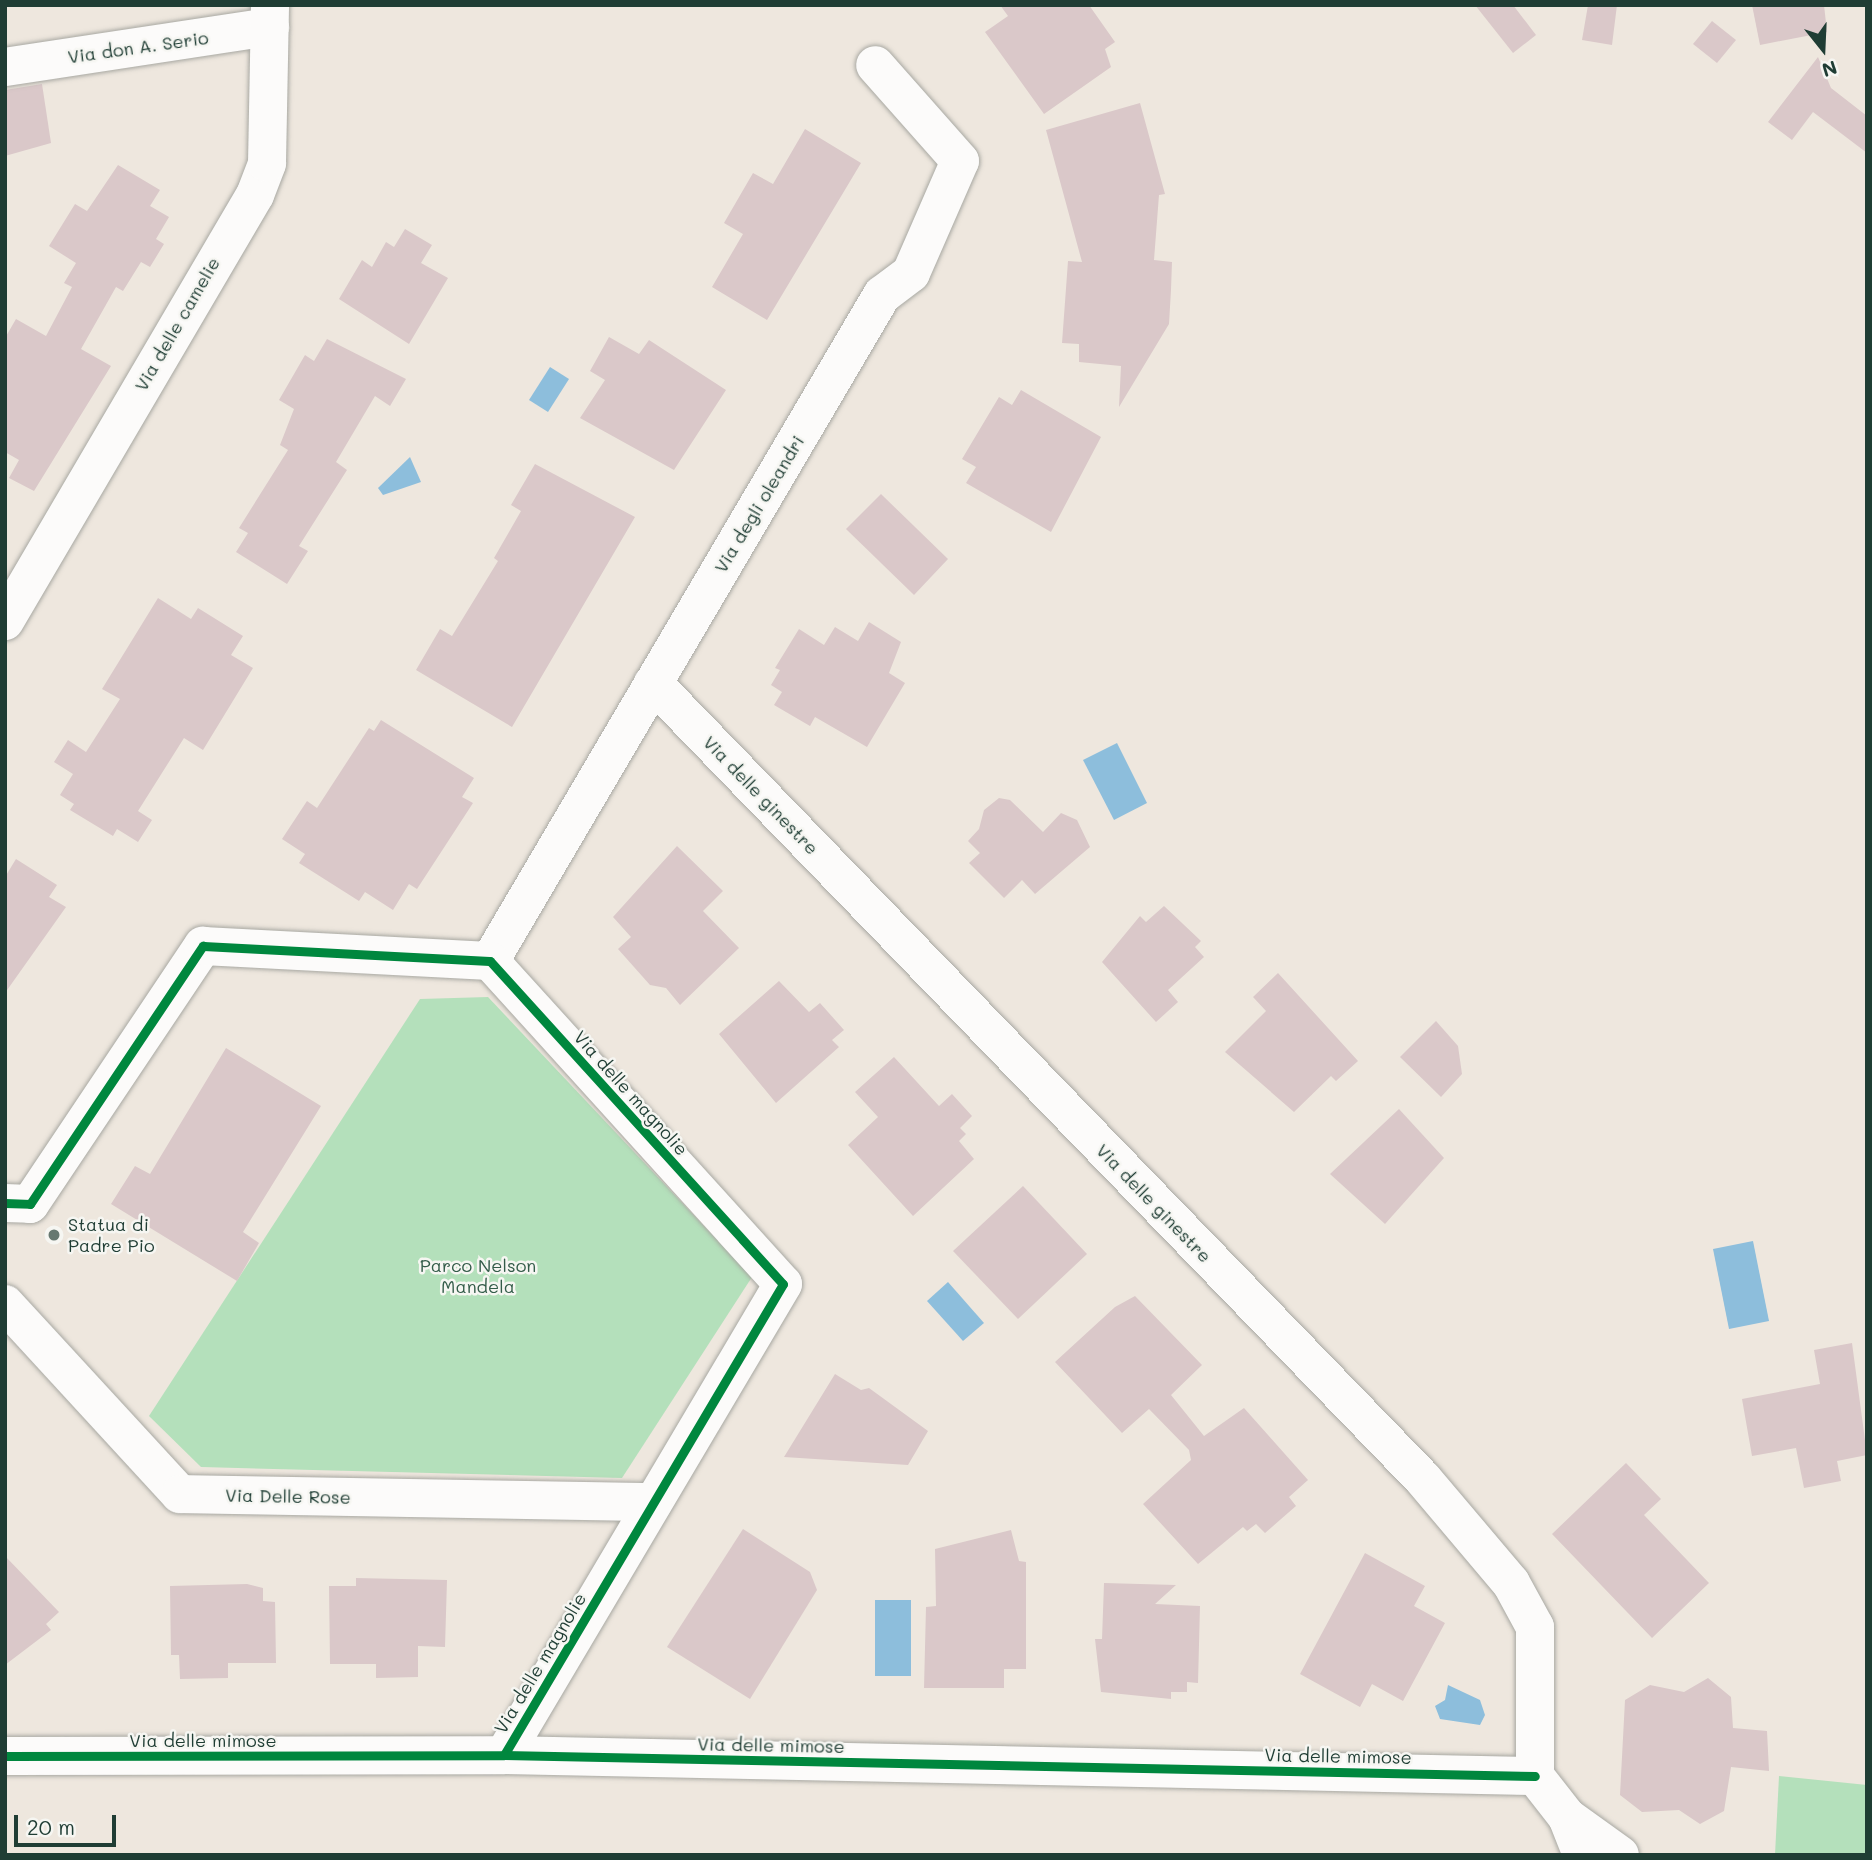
<!DOCTYPE html>
<style>
body{margin:0}
#map{position:relative;width:1872px;height:1860px;overflow:hidden;background:#eee7de;font-family:Mali,sans-serif}
div>[style]{position:absolute}
.green>*{inset:0;background:#b4e0bb}
.water>*{inset:0;background:#8dbedc}
.building>*{inset:0;background:#dac8c9}
.roads{filter:drop-shadow(0 0 2px #a8a8a2) drop-shadow(0 0 2px #a8a8a2)}
.minor>*{height:38px;margin:-19px;padding:0 19px;transform-origin:19px;border-radius:19px;background:#fcfbfa}
.cycleway>*{height:9px;margin:-4.5px;padding:0 4.5px;transform-origin:4.5px;border-radius:4.5px;background:#00873e}
.dots>*{width:19px;height:19px;translate:-50% -50%;box-sizing:border-box;border:4px solid #f6f6f2;border-radius:50%}
span{translate:-50% -50%;white-space:nowrap;text-align:center;line-height:1.15;-webkit-text-stroke:5px #f6f6f2;paint-order:stroke}
.street-label{font-size:18px;color:#1f3d34}
.poi-label{font-size:18px;color:#1f3d34}
.left{translate:0 -50%;text-align:left}
.park-label{font-size:18px;color:#335c49}
.frame{position:absolute;inset:0;border:7px solid #1f3d34;pointer-events:none}
.north{position:absolute;left:1788px;top:14px;width:70px;height:70px;-webkit-text-stroke:5px #f6f6f2;paint-order:stroke;rotate:162deg;font-size:19px;font-weight:700;line-height:28px;text-align:center;color:#1f3d34}
.north::after{content:'';display:block;margin:auto;width:24px;height:32px;background:#1f3d34;clip-path:polygon(50% 0,100% 100%,50% 72%,0 100%)}
.scale{position:absolute;left:14px;top:1815px;width:102px;height:32px;box-sizing:border-box;border:4px solid #1f3d34;border-top:0;padding-left:9px;font-size:21px;line-height:24px;white-space:nowrap;color:#1f3d34;-webkit-text-stroke:5px #f6f6f2;paint-order:stroke}
</style>
<div id="map">
<div class="green">
<div style="clip-path:polygon(488px 997px,752px 1277px,622px 1478px,201px 1467px,149px 1416px,420px 999px)"></div>
<div style="clip-path:polygon(1779px 1776px,1867px 1785px,1867px 1855px,1775px 1855px)"></div>
</div>
<div class="water">
<div style="clip-path:polygon(550px 367px,569px 379px,548px 412px,529px 400px)"></div>
<div style="clip-path:polygon(410px 457px,421px 482px,383px 495px,378px 488px)"></div>
<div style="clip-path:polygon(1117px 743px,1147px 803px,1114px 820px,1083px 760px)"></div>
<div style="clip-path:polygon(1753px 1241px,1769px 1321px,1729px 1329px,1713px 1249px)"></div>
<div style="clip-path:polygon(948px 1282px,984px 1323px,963px 1341px,927px 1301px)"></div>
<div style="clip-path:polygon(875px 1600px,911px 1600px,911px 1676px,875px 1676px)"></div>
<div style="clip-path:polygon(1448px 1685px,1480px 1700px,1485px 1715px,1480px 1725px,1440px 1719px,1435px 1706px,1445px 1700px)"></div>
</div>
<div class="building">
<div style="clip-path:polygon(1000px 5px,1089px 5px,1115px 42px,1105px 49px,1111px 67px,1044px 114px,985px 32px,1008px 16px)"></div>
<div style="clip-path:polygon(1475px 5px,1513px 5px,1536px 35px,1513px 53px)"></div>
<div style="clip-path:polygon(1588px 5px,1617px 5px,1612px 45px,1582px 40px)"></div>
<div style="clip-path:polygon(1752px 5px,1824px 5px,1827px 32px,1760px 45px)"></div>
<div style="clip-path:polygon(1712px 21px,1736px 40px,1717px 63px,1693px 44px)"></div>
<div style="clip-path:polygon(1818px 57px,1831px 88px,1867px 116px,1867px 153px,1813px 112px,1792px 140px,1768px 122px)"></div>
<div style="clip-path:polygon(42px 84px,51px 143px,5px 156px,5px 90px)"></div>
<div style="clip-path:polygon(1140px 103px,1165px 194px,1159px 195px,1154px 260px,1172px 262px,1171px 290px,1169px 324px,1119px 407px,1121px 366px,1079px 362px,1079px 344px,1062px 343px,1068px 261px,1082px 262px,1046px 130px)"></div>
<div style="clip-path:polygon(805px 129px,861px 163px,767px 320px,712px 287px,743px 234px,724px 223px,753px 173px,773px 184px)"></div>
<div style="clip-path:polygon(118px 165px,160px 190px,150px 206px,169px 217px,156px 239px,164px 244px,150px 267px,141px 262px,123px 291px,116px 287px,81px 349px,111px 366px,34px 491px,9px 478px,19px 460px,5px 452px,5px 338px,16px 319px,46px 336px,72px 287px,64px 283px,76px 263px,49px 246px,75px 204px,87px 211px)"></div>
<div style="clip-path:polygon(405px 229px,432px 245px,421px 263px,448px 278px,409px 344px,339px 299px,362px 260px,372px 267px,386px 242px,394px 247px)"></div>
<div style="clip-path:polygon(609px 337px,639px 354px,649px 340px,726px 390px,674px 470px,580px 418px,605px 380px,590px 371px)"></div>
<div style="clip-path:polygon(327px 339px,406px 379px,390px 406px,375px 396px,336px 462px,347px 470px,299px 546px,308px 551px,287px 584px,236px 552px,248px 533px,239px 528px,288px 450px,280px 445px,294px 409px,279px 400px,305px 355px,314px 361px)"></div>
<div style="clip-path:polygon(1021px 390px,1101px 437px,1051px 532px,966px 483px,976px 467px,962px 459px,999px 397px,1012px 405px)"></div>
<div style="clip-path:polygon(535px 464px,635px 517px,512px 727px,416px 670px,440px 629px,452px 636px,498px 561px,494px 558px,521px 511px,511px 505px)"></div>
<div style="clip-path:polygon(881px 494px,948px 559px,914px 595px,846px 529px)"></div>
<div style="clip-path:polygon(158px 598px,191px 619px,198px 608px,243px 636px,231px 655px,253px 668px,203px 750px,184px 738px,138px 811px,152px 820px,138px 842px,117px 829px,113px 836px,70px 810px,74px 804px,60px 795px,73px 774px,54px 762px,68px 740px,86px 752px,120px 699px,102px 689px)"></div>
<div style="clip-path:polygon(869px 622px,901px 642px,889px 673px,905px 683px,867px 747px,815px 717px,810px 726px,774px 705px,782px 692px,771px 685px,780px 670px,775px 668px,799px 629px,824px 645px,835px 627px,858px 641px)"></div>
<div style="clip-path:polygon(381px 720px,474px 778px,462px 797px,473px 803px,417px 889px,409px 884px,393px 910px,365px 892px,359px 901px,299px 863px,305px 854px,282px 839px,307px 801px,317px 808px,369px 728px,374px 731px)"></div>
<div style="clip-path:polygon(999px 798px,1010px 800px,1043px 832px,1061px 813px,1077px 820px,1090px 847px,1035px 894px,1022px 880px,1004px 898px,969px 863px,980px 853px,968px 841px,979px 829px,984px 810px)"></div>
<div style="clip-path:polygon(677px 846px,723px 891px,703px 911px,739px 948px,680px 1005px,666px 988px,650px 985px,618px 949px,631px 937px,613px 917px)"></div>
<div style="clip-path:polygon(16px 859px,57px 885px,49px 897px,66px 907px,5px 993px,5px 877px)"></div>
<div style="clip-path:polygon(1164px 906px,1201px 941px,1195px 947px,1204px 957px,1168px 990px,1178px 1002px,1156px 1022px,1102px 962px,1140px 916px,1146px 922px)"></div>
<div style="clip-path:polygon(1278px 973px,1358px 1061px,1336px 1081px,1331px 1076px,1294px 1112px,1225px 1052px,1266px 1011px,1253px 997px)"></div>
<div style="clip-path:polygon(779px 981px,809px 1012px,820px 1003px,844px 1030px,832px 1040px,839px 1047px,776px 1103px,719px 1034px)"></div>
<div style="clip-path:polygon(1436px 1021px,1458px 1046px,1462px 1074px,1441px 1097px,1400px 1057px)"></div>
<div style="clip-path:polygon(226px 1048px,321px 1106px,243px 1232px,259px 1243px,237px 1281px,111px 1204px,135px 1166px,150px 1174px)"></div>
<div style="clip-path:polygon(894px 1057px,939px 1106px,952px 1094px,972px 1116px,960px 1128px,966px 1134px,959px 1141px,974px 1159px,913px 1216px,848px 1145px,878px 1117px,855px 1092px)"></div>
<div style="clip-path:polygon(1399px 1109px,1444px 1158px,1385px 1224px,1330px 1174px)"></div>
<div style="clip-path:polygon(1023px 1186px,1087px 1254px,1018px 1319px,953px 1251px)"></div>
<div style="clip-path:polygon(1135px 1296px,1202px 1365px,1171px 1395px,1204px 1436px,1244px 1408px,1308px 1480px,1289px 1497px,1296px 1506px,1265px 1533px,1256px 1524px,1247px 1531px,1243px 1527px,1198px 1564px,1143px 1504px,1191px 1460px,1189px 1450px,1149px 1409px,1122px 1433px,1055px 1362px,1115px 1307px)"></div>
<div style="clip-path:polygon(1852px 1343px,1867px 1455px,1837px 1461px,1841px 1481px,1804px 1488px,1796px 1448px,1752px 1456px,1742px 1399px,1820px 1384px,1814px 1350px)"></div>
<div style="clip-path:polygon(835px 1374px,861px 1390px,869px 1388px,928px 1431px,908px 1465px,784px 1457px)"></div>
<div style="clip-path:polygon(1626px 1463px,1661px 1499px,1644px 1515px,1709px 1583px,1652px 1638px,1552px 1534px)"></div>
<div style="clip-path:polygon(743px 1529px,810px 1572px,817px 1590px,750px 1699px,667px 1647px)"></div>
<div style="clip-path:polygon(1011px 1530px,1019px 1561px,1026px 1562px,1026px 1669px,1004px 1669px,1004px 1688px,924px 1688px,926px 1607px,936px 1606px,935px 1549px)"></div>
<div style="clip-path:polygon(1365px 1553px,1425px 1586px,1414px 1606px,1445px 1623px,1403px 1701px,1372px 1684px,1360px 1707px,1300px 1674px)"></div>
<div style="clip-path:polygon(5px 1556px,59px 1612px,46px 1624px,51px 1630px,5px 1665px)"></div>
<div style="clip-path:polygon(356px 1578px,447px 1580px,445px 1647px,418px 1646px,418px 1677px,376px 1678px,376px 1664px,330px 1664px,329px 1586px,356px 1586px)"></div>
<div style="clip-path:polygon(1104px 1583px,1176px 1585px,1155px 1604px,1200px 1606px,1198px 1683px,1187px 1682px,1187px 1692px,1171px 1692px,1171px 1699px,1101px 1692px,1095px 1639px,1102px 1639px)"></div>
<div style="clip-path:polygon(247px 1584px,263px 1588px,263px 1601px,275px 1602px,276px 1663px,228px 1663px,228px 1678px,180px 1679px,179px 1655px,171px 1655px,170px 1586px)"></div>
<div style="clip-path:polygon(1708px 1678px,1731px 1697px,1733px 1728px,1767px 1731px,1769px 1771px,1731px 1767px,1724px 1811px,1700px 1824px,1679px 1810px,1642px 1812px,1620px 1795px,1625px 1700px,1650px 1685px,1684px 1692px)"></div>
</div>
<div class="roads">
<div class="minor">
<div style="left:5px;top:67px;width:268px;rotate:-8.6deg"></div>
<div style="left:5px;top:621px;width:494px;rotate:-59.6deg"></div>
<div style="left:255px;top:195px;width:34px;rotate:-69deg"></div>
<div style="left:267px;top:163px;width:158px;rotate:-88.9deg"></div>
<div style="left:653px;top:683px;width:1107px;rotate:45.95deg"></div>
<div style="left:1423px;top:1479px;width:136px;rotate:49.8deg"></div>
<div style="left:1511px;top:1583px;width:50px;rotate:61.4deg"></div>
<div style="left:1535px;top:1627px;width:149px;rotate:90deg"></div>
<div style="left:490px;top:961px;width:773px;rotate:-59.52deg"></div>
<div style="left:882px;top:295px;width:36px;rotate:-37deg"></div>
<div style="left:911px;top:273px;width:122px;rotate:-66.4deg"></div>
<div style="left:960px;top:161px;width:128px;rotate:-131.5deg"></div>
<div style="left:5px;top:1203px;width:25px;rotate:2deg"></div>
<div style="left:30px;top:1204px;width:311px;rotate:-56.2deg"></div>
<div style="left:203px;top:946px;width:287px;rotate:3deg"></div>
<div style="left:490px;top:961px;width:436px;rotate:47.8deg"></div>
<div style="left:783px;top:1284px;width:547px;rotate:120.64deg"></div>
<div style="left:5px;top:1304px;width:258px;rotate:47.4deg"></div>
<div style="left:180px;top:1494px;width:473px;rotate:1deg"></div>
<div style="left:5px;top:1756px;width:499px;rotate:-0.1deg"></div>
<div style="left:504px;top:1755px;width:1031px;rotate:1.17deg"></div>
<div style="left:1535px;top:1776px;width:52px;rotate:52deg"></div>
<div style="left:1567px;top:1817px;width:41px;rotate:68.5deg"></div>
<div style="left:1567px;top:1817px;width:65px;rotate:35.6deg"></div>
</div>
</div>
<div class="cycleway">
<div style="left:5px;top:1203px;width:25px;rotate:2deg"></div>
<div style="left:30px;top:1204px;width:311px;rotate:-56.2deg"></div>
<div style="left:203px;top:946px;width:287px;rotate:3deg"></div>
<div style="left:490px;top:961px;width:436px;rotate:47.8deg"></div>
<div style="left:783px;top:1284px;width:547px;rotate:120.64deg"></div>
<div style="left:5px;top:1756px;width:499px;rotate:-0.1deg"></div>
<div style="left:504px;top:1755px;width:1031px;rotate:1.17deg"></div>
</div>
<div class="dots">
<div style="left:54px;top:1235px;background:#677870"></div>
</div>
<div class="street-label">
<span style="left:138px;top:47px;rotate:-8deg">Via don A. Serio</span>
<span style="left:177px;top:324px;rotate:-60deg">Via delle camelie</span>
<span style="left:759px;top:504px;rotate:-59deg">Via degli oleandri</span>
<span style="left:761px;top:795px;rotate:46deg">Via delle ginestre</span>
<span style="left:631px;top:1093px;rotate:48deg">Via delle magnolie</span>
<span style="left:1154px;top:1203px;rotate:46deg">Via delle ginestre</span>
<span style="left:288px;top:1496px;rotate:1deg">Via Delle Rose</span>
<span style="left:540px;top:1663px;rotate:-59deg">Via delle magnolie</span>
<span style="left:203px;top:1740px">Via delle mimose</span>
<span style="left:771px;top:1745px;rotate:1deg">Via delle mimose</span>
<span style="left:1338px;top:1756px;rotate:1deg">Via delle mimose</span>
</div>
<div class="poi-label">
<span class="left" style="left:68px;top:1235px">Statua di<br>Padre Pio</span>
</div>
<div class="park-label">
<span style="left:478px;top:1276px">Parco Nelson<br>Mandela</span>
</div>
<div class="frame"></div>
<div class="north">N</div>
<div class="scale">20 m</div>
</div>
